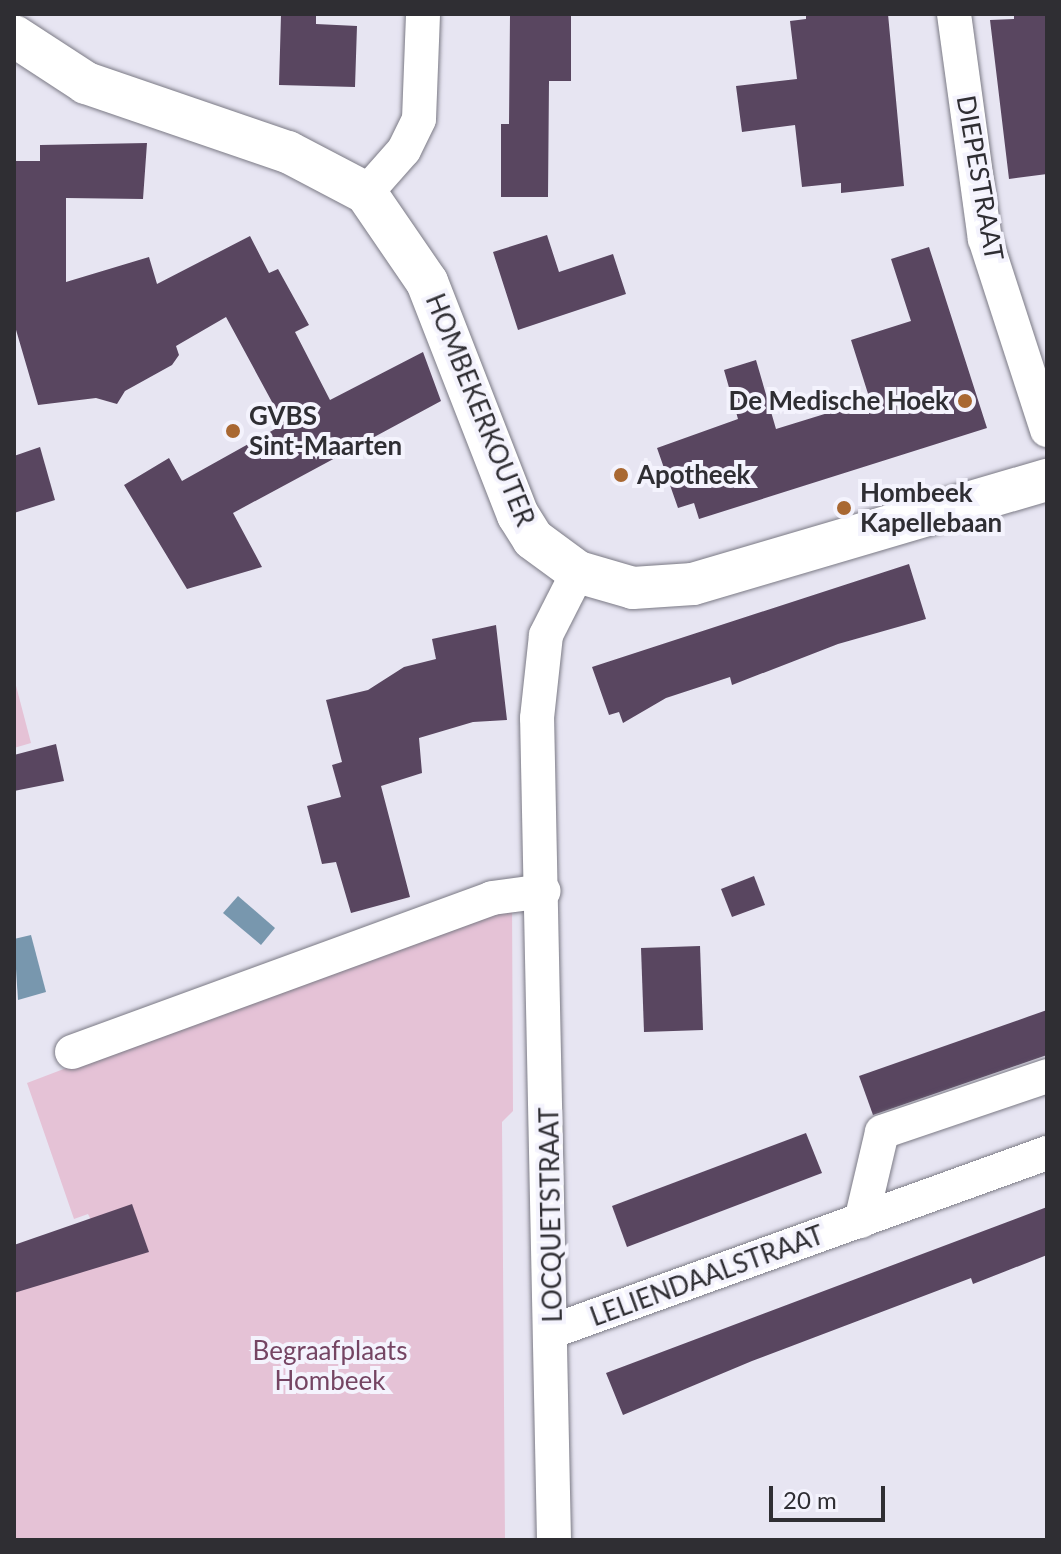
<!DOCTYPE html>
<style>
body{margin:0}
#map{position:relative;width:1061px;height:1554px;overflow:hidden;background:#e7e5f2;font-family:Lato,sans-serif}
div>[style]{position:absolute}
.green>*{inset:0;background:#e5c2d6}
.water>*{inset:0;background:#7897ae}
.building>*{inset:0;background:#594660}
.roads{filter:drop-shadow(0 0 2px #7b7a85) drop-shadow(0 0 2px #7b7a85)}
.minor>*{height:34px;margin:-17px;padding:0 17px;transform-origin:17px;border-radius:17px;background:#fff}
.tertiary>*{height:42px;margin:-21px;padding:0 21px;transform-origin:21px;border-radius:21px;background:#fff}
.dots>*{width:22px;height:22px;translate:-50% -50%;box-sizing:border-box;border:4px solid #f4f3fd;border-radius:50%}
span{translate:-50% -50%;white-space:nowrap;text-align:center;line-height:1.15;-webkit-text-stroke:8px #f4f3fd;paint-order:stroke}
.street-label{font-size:26px;color:#2f2e33}
.poi-label{font-size:26px;color:#2f2e33;font-weight:700}
.right{translate:-100% -50%;text-align:right}
.left{translate:0 -50%;text-align:left}
.park-label{font-size:26px;color:#754563}
.frame{position:absolute;inset:0;border:16px solid #2f2e33;pointer-events:none}
.scale{position:absolute;left:769px;top:1486px;width:116px;height:36px;box-sizing:border-box;border:4px solid #2f2e33;border-top:0;padding-left:10px;font-size:24px;line-height:28px;white-space:nowrap;color:#2f2e33;-webkit-text-stroke:6px #f4f3fd;paint-order:stroke}
</style>
<div id="map">
<div class="green">
<div style="clip-path:polygon(14px 678px,31px 743px,14px 748px)"></div>
<div style="clip-path:polygon(512px 898px,513px 1111px,502px 1122px,505px 1540px,14px 1540px,14px 1293px,110px 1257px,88px 1214px,74px 1219px,27px 1083px)"></div>
</div>
<div class="water">
<div style="clip-path:polygon(238px 896px,275px 928px,261px 945px,223px 913px)"></div>
<div style="clip-path:polygon(31px 935px,46px 992px,18px 1000px,14px 939px)"></div>
</div>
<div class="building">
<div style="clip-path:polygon(510px 14px,571px 14px,571px 81px,549px 81px,548px 197px,501px 197px,501px 124px,509px 124px)"></div>
<div style="clip-path:polygon(806px 14px,888px 14px,904px 186px,841px 193px,841px 183px,802px 187px,795px 125px,742px 132px,736px 86px,797px 79px,790px 21px,806px 19px)"></div>
<div style="clip-path:polygon(1014px 14px,1047px 14px,1047px 174px,1009px 179px,990px 20px,1014px 19px)"></div>
<div style="clip-path:polygon(281px 15px,316px 16px,316px 24px,357px 26px,355px 87px,279px 85px)"></div>
<div style="clip-path:polygon(147px 143px,143px 199px,66px 198px,66px 282px,149px 257px,157px 284px,250px 236px,269px 273px,278px 269px,309px 325px,295px 332px,330px 400px,423px 352px,441px 401px,233px 513px,262px 567px,187px 589px,124px 485px,169px 458px,182px 481px,284px 424px,226px 317px,176px 346px,179px 355px,172px 365px,125px 391px,117px 404px,96px 398px,38px 405px,14px 323px,14px 161px,40px 161px,40px 145px)"></div>
<div style="clip-path:polygon(547px 235px,559px 272px,613px 254px,626px 294px,518px 330px,493px 252px)"></div>
<div style="clip-path:polygon(929px 247px,987px 428px,699px 519px,694px 503px,678px 508px,657px 448px,738px 419px,724px 370px,756px 360px,776px 429px,870px 400px,851px 340px,911px 321px,891px 259px)"></div>
<div style="clip-path:polygon(40px 447px,55px 500px,14px 513px,14px 456px)"></div>
<div style="clip-path:polygon(909px 564px,926px 619px,838px 644px,732px 685px,730px 677px,666px 698px,623px 723px,619px 712px,609px 715px,592px 667px)"></div>
<div style="clip-path:polygon(496px 625px,507px 720px,473px 722px,419px 738px,422px 773px,381px 786px,410px 897px,351px 913px,336px 862px,322px 864px,307px 806px,341px 797px,332px 765px,342px 762px,326px 700px,368px 690px,404px 667px,436px 659px,432px 639px)"></div>
<div style="clip-path:polygon(56px 744px,64px 781px,14px 791px,14px 755px)"></div>
<div style="clip-path:polygon(754px 876px,765px 905px,732px 917px,721px 889px)"></div>
<div style="clip-path:polygon(700px 946px,703px 1030px,644px 1032px,641px 948px)"></div>
<div style="clip-path:polygon(1047px 1010px,1047px 1055px,873px 1115px,859px 1076px)"></div>
<div style="clip-path:polygon(806px 1133px,822px 1173px,627px 1247px,612px 1206px)"></div>
<div style="clip-path:polygon(132px 1204px,149px 1252px,14px 1293px,14px 1245px)"></div>
<div style="clip-path:polygon(1047px 1207px,1047px 1255px,973px 1284px,971px 1278px,752px 1361px,623px 1415px,606px 1373px)"></div>
</div>
<div class="roads">
<div class="minor">
<div style="left:954px;top:14px;width:227px;rotate:82.2deg"></div>
<div style="left:985px;top:239px;width:201px;rotate:72deg"></div>
<div style="left:366px;top:193px;width:57px;rotate:-48.5deg"></div>
<div style="left:404px;top:150px;width:34px;rotate:-64deg"></div>
<div style="left:419px;top:119px;width:105px;rotate:-87.8deg"></div>
<div style="left:72px;top:1052px;width:447px;rotate:-20.1deg"></div>
<div style="left:492px;top:898px;width:52px;rotate:-7.7deg"></div>
<div style="left:861px;top:1221px;width:91px;rotate:-76.7deg"></div>
<div style="left:882px;top:1132px;width:174px;rotate:-18.7deg"></div>
<div style="left:553px;top:1331px;width:525px;rotate:-19.82deg"></div>
<div style="left:554px;top:1540px;width:822px;rotate:-91.18deg"></div>
<div style="left:537px;top:718px;width:83px;rotate:-83.8deg"></div>
<div style="left:546px;top:635px;width:71px;rotate:-63.1deg"></div>
</div>
<div class="tertiary">
<div style="left:14px;top:36px;width:86px;rotate:33.1deg"></div>
<div style="left:86px;top:83px;width:213px;rotate:18.9deg"></div>
<div style="left:288px;top:152px;width:88px;rotate:27.7deg"></div>
<div style="left:366px;top:193px;width:108px;rotate:55.6deg"></div>
<div style="left:427px;top:282px;width:250px;rotate:68.7deg"></div>
<div style="left:518px;top:515px;width:28px;rotate:58deg"></div>
<div style="left:533px;top:539px;width:56px;rotate:36.3deg"></div>
<div style="left:578px;top:572px;width:57px;rotate:16.2deg"></div>
<div style="left:633px;top:588px;width:60px;rotate:-3.8deg"></div>
<div style="left:693px;top:584px;width:369px;rotate:-16.4deg"></div>
</div>
</div>
<div class="dots">
<div style="left:965px;top:401px;background:#a96832"></div>
<div style="left:233px;top:431px;background:#a96832"></div>
<div style="left:621px;top:475px;background:#a96832"></div>
<div style="left:844px;top:508px;background:#a96832"></div>
</div>
<div class="street-label">
<span style="left:980px;top:178px;rotate:80deg">DIEPESTRAAT</span>
<span style="left:480px;top:410px;rotate:68deg">HOMBEKERKOUTER</span>
<span style="left:551px;top:1215px;rotate:-91deg">LOCQUETSTRAAT</span>
<span style="left:707px;top:1276px;rotate:-20deg">LELIENDAALSTRAAT</span>
</div>
<div class="poi-label">
<span class="right" style="left:949px;top:401px">De Medische Hoek</span>
<span class="left" style="left:249px;top:431px">GVBS<br>Sint-Maarten</span>
<span class="left" style="left:637px;top:475px">Apotheek</span>
<span class="left" style="left:860px;top:508px">Hombeek<br>Kapellebaan</span>
</div>
<div class="park-label">
<span style="left:330px;top:1366px">Begraafplaats<br>Hombeek</span>
</div>
<div class="frame"></div>
<div class="scale">20 m</div>
</div>
